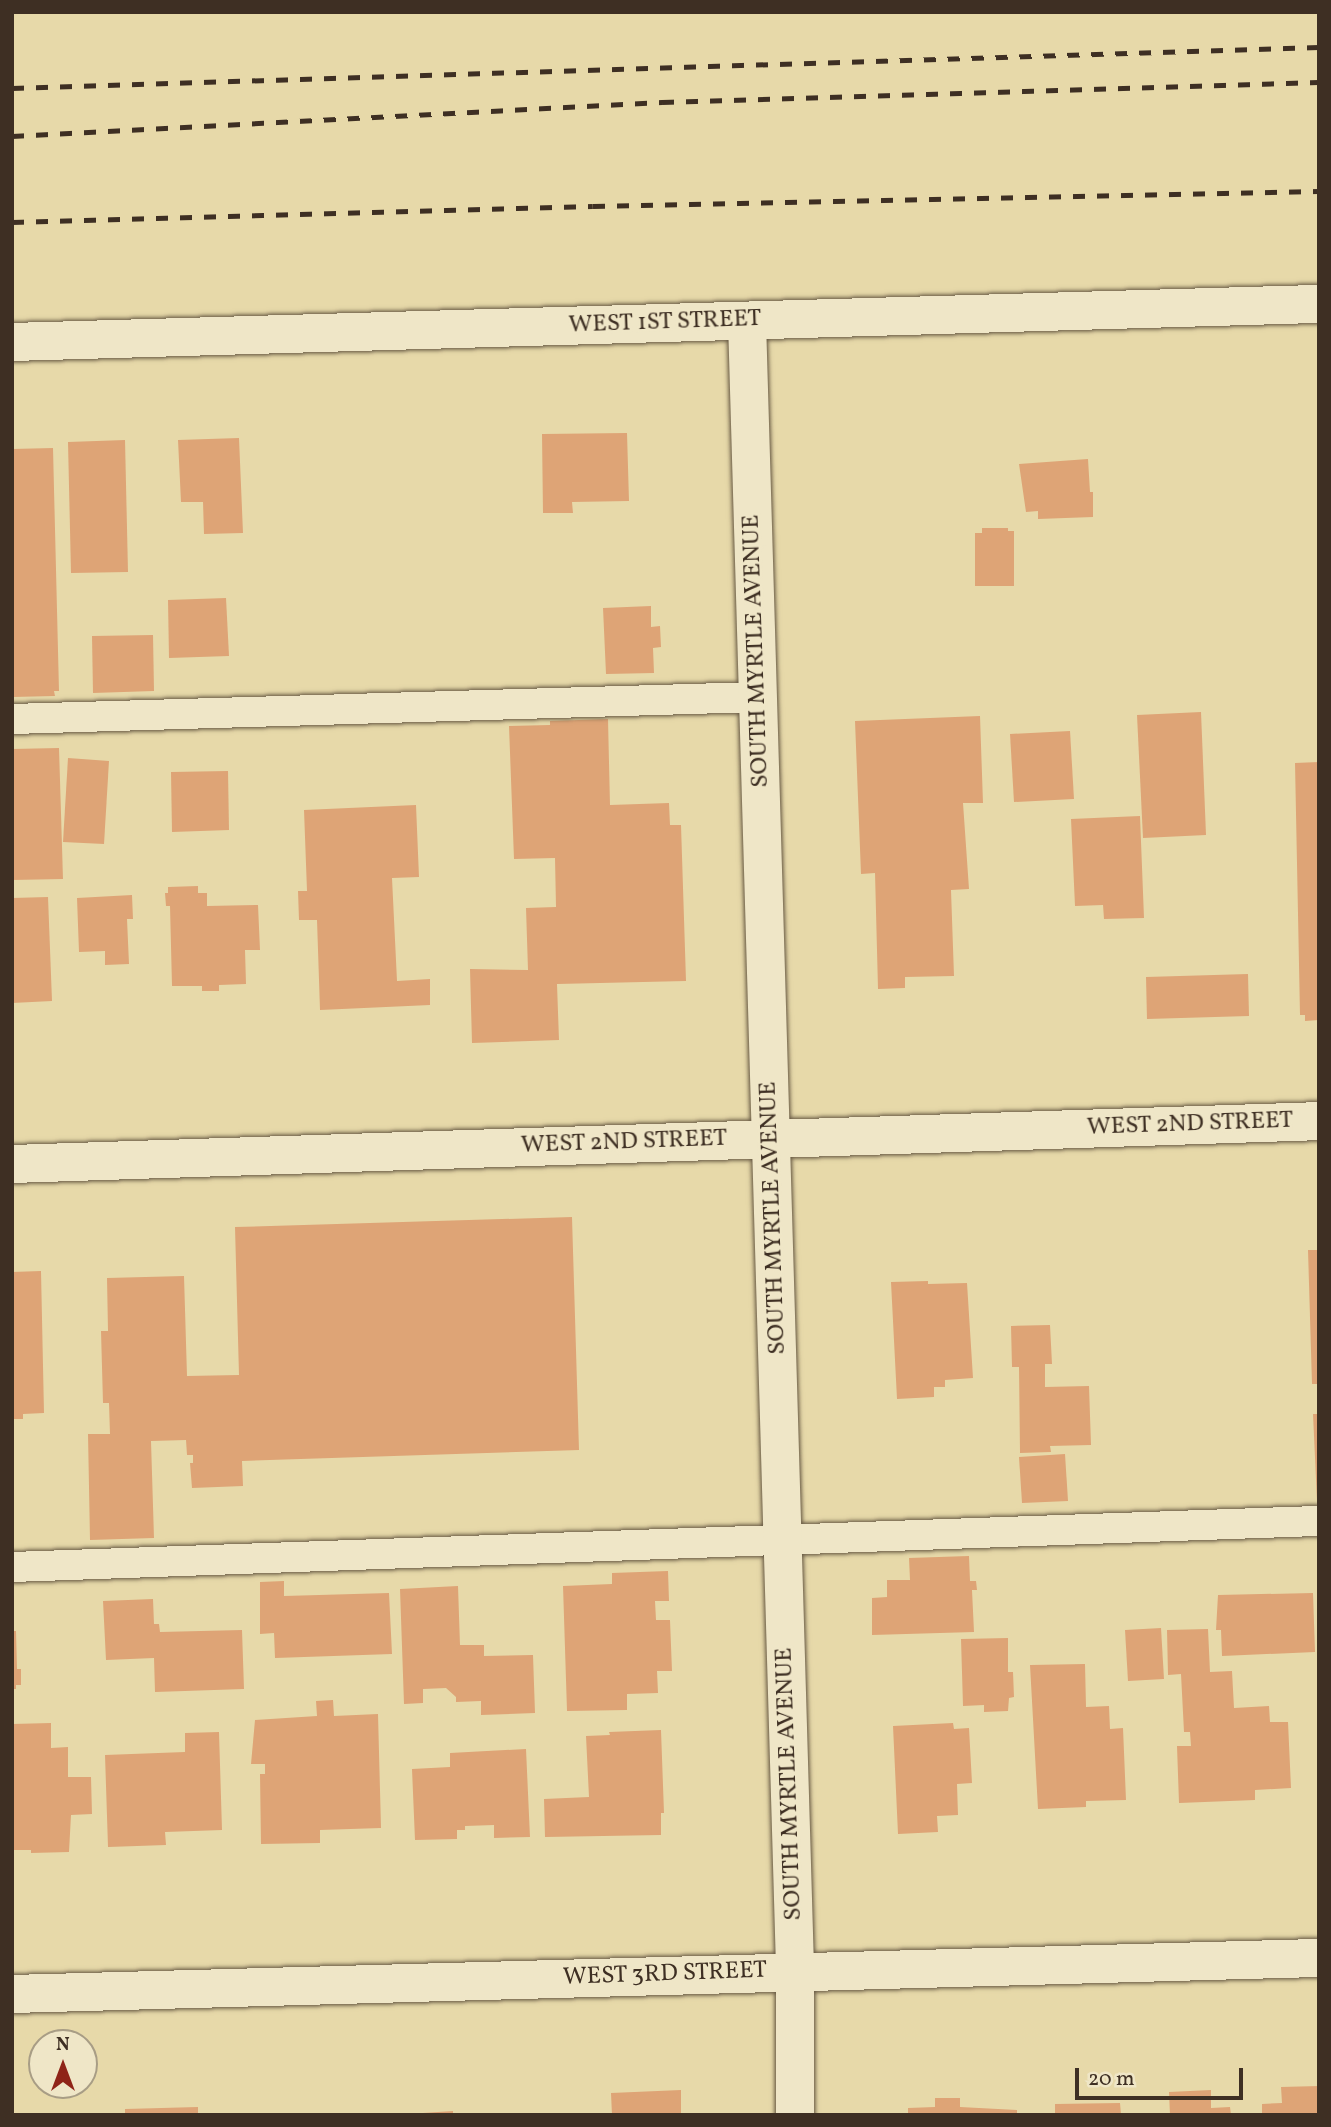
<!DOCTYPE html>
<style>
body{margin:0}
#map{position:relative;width:1331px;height:2127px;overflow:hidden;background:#e7d9a9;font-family:Vollkorn,serif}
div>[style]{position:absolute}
.building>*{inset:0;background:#dea476}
.roads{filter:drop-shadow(0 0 2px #685a44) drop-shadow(0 0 2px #685a44)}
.lane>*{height:30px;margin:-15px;padding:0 15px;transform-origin:15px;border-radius:15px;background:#efe6c7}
.street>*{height:38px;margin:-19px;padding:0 19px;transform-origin:19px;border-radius:19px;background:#efe6c7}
.rail>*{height:5px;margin-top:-2.5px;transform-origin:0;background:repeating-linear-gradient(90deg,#3e2f23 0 12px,transparent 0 24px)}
span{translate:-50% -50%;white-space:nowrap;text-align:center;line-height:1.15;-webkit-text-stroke:5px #efe6c7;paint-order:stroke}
.street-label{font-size:24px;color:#3e2f23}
.frame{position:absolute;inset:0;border:14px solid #3e2f23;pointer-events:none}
.north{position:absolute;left:28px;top:2029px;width:70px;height:70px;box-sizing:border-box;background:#efe6c7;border:2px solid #a89d85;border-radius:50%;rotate:0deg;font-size:19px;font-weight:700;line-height:28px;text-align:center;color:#3e2f23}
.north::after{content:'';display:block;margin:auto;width:24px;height:32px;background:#8f2418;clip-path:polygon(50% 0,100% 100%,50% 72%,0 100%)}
.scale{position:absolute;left:1075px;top:2068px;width:168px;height:32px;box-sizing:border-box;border:4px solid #3e2f23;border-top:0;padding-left:9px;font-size:21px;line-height:24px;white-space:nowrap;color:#3e2f23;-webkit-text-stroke:5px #efe6c7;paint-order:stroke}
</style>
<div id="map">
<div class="building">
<div style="clip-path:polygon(627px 433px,629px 501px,572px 502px,573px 513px,543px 513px,542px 434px)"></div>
<div style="clip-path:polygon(239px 438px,243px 533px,204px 534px,203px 502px,181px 502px,178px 440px)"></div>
<div style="clip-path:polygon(125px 440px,128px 572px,71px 573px,68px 442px)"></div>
<div style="clip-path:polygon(53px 448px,59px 691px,54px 691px,55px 696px,12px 697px,12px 449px)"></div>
<div style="clip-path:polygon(1088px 459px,1090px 492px,1093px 492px,1093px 517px,1038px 519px,1038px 511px,1026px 512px,1019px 464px)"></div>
<div style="clip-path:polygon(982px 528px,1008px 528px,1008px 531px,1014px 531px,1014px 586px,975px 586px,975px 533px,982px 533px)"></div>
<div style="clip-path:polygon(226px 598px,229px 656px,169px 658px,168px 600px)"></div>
<div style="clip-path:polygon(651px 606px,651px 627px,660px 626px,661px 647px,653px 648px,654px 673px,606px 674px,603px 608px)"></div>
<div style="clip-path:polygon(153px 635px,154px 691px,93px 693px,92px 636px)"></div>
<div style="clip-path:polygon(1201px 712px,1206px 835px,1143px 838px,1137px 715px)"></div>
<div style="clip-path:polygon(980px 716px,983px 803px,963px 803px,969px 889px,951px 890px,954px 976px,905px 977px,905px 988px,878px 989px,875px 873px,861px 874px,855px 721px)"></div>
<div style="clip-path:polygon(608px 719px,610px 805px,669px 803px,670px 825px,681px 825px,686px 981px,557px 984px,559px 1040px,472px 1043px,470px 969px,528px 970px,526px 908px,556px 907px,555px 858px,514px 859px,509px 726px,550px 725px,550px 721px)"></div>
<div style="clip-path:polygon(1070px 731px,1074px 799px,1014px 802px,1010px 734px)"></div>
<div style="clip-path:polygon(59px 748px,63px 879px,12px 880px,12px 749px)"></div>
<div style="clip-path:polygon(68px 758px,109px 761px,104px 844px,63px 842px)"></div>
<div style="clip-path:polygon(1319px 762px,1319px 1020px,1305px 1021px,1305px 1015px,1300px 1015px,1295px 763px)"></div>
<div style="clip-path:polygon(228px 771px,229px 830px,172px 832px,171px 772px)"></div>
<div style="clip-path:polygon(416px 805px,419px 877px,392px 878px,397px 981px,430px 979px,430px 1005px,320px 1010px,317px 920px,299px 920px,298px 891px,307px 891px,304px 810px)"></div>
<div style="clip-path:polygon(1140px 816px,1144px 918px,1104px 919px,1103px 905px,1075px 906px,1071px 819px)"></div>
<div style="clip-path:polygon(198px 886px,198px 893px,207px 893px,207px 906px,258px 905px,260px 950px,245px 950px,246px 984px,219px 985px,219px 991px,202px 991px,202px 986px,172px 986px,170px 906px,166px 906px,165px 893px,168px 893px,168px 887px)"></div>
<div style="clip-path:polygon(132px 895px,133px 919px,127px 919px,129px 964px,105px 965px,105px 951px,79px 952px,77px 898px)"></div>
<div style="clip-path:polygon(48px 897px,52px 1001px,12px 1003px,12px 898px)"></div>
<div style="clip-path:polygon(1248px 974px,1249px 1016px,1147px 1019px,1146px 977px)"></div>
<div style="clip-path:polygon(572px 1217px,579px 1450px,242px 1461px,243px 1486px,192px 1488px,190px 1463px,193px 1463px,193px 1455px,187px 1455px,186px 1440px,151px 1441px,154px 1538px,90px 1540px,88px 1434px,110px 1434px,109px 1403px,103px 1403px,101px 1331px,108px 1331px,107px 1278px,184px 1276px,187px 1376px,239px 1375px,235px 1227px)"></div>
<div style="clip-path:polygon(1308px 1250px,1319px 1250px,1319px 1384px,1312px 1384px)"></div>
<div style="clip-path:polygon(41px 1271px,44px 1413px,23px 1414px,23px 1419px,12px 1419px,12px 1272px)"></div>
<div style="clip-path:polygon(928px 1281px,928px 1284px,967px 1283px,973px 1378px,945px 1380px,945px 1387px,934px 1387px,934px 1397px,897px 1399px,891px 1282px)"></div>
<div style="clip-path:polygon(1050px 1325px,1052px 1364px,1045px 1364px,1045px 1387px,1089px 1386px,1091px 1445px,1050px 1446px,1051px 1452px,1020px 1453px,1019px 1367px,1012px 1367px,1011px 1326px)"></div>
<div style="clip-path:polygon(1313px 1414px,1319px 1414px,1319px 1501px,1317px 1501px)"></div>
<div style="clip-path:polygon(1065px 1454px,1068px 1501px,1022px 1503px,1019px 1457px)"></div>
<div style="clip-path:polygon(969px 1556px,970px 1581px,976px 1581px,977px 1590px,972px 1590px,974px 1632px,872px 1635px,872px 1598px,887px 1597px,887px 1580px,910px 1580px,909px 1558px)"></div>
<div style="clip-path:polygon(668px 1571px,669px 1601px,655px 1601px,656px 1620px,670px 1620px,672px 1671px,657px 1671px,658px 1693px,627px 1694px,627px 1710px,567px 1711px,563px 1586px,612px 1584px,612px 1573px)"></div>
<div style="clip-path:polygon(284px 1581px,284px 1596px,389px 1593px,392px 1654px,275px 1658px,274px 1633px,260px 1634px,260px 1582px)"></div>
<div style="clip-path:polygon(458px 1586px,460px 1645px,484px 1645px,484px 1656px,533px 1655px,535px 1713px,481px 1715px,481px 1701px,456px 1702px,456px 1697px,446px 1688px,423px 1689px,423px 1703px,404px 1704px,400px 1589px)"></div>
<div style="clip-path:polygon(1313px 1593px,1315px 1652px,1222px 1656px,1221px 1630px,1216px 1630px,1218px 1595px)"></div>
<div style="clip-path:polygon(153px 1599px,154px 1624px,159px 1624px,160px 1632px,242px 1630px,244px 1689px,155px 1692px,154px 1658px,106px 1660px,103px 1601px)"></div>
<div style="clip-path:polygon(1161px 1628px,1164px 1679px,1128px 1681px,1125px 1630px)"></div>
<div style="clip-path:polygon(1208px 1629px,1210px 1672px,1232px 1671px,1234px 1708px,1269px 1706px,1270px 1722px,1288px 1722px,1291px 1788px,1255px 1790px,1255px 1800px,1179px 1803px,1177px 1746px,1191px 1746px,1190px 1732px,1184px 1732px,1181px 1674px,1168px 1675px,1167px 1630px)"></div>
<div style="clip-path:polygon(12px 1631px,16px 1631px,17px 1669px,21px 1669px,21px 1685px,16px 1685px,16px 1689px,12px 1689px)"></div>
<div style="clip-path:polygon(1008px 1638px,1008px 1672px,1013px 1672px,1014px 1697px,1009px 1698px,1008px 1711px,984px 1712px,984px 1705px,963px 1706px,961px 1639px)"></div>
<div style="clip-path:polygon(1085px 1664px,1086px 1707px,1109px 1706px,1110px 1729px,1123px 1728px,1126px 1800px,1086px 1801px,1086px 1807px,1038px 1809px,1030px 1665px)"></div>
<div style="clip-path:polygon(333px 1700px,334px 1716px,378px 1714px,381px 1828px,320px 1830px,320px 1843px,261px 1844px,260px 1774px,265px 1774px,265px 1764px,251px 1764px,255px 1720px,317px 1716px,316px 1701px)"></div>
<div style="clip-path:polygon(51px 1723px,51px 1748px,68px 1747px,68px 1777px,91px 1777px,92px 1814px,71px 1815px,69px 1852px,31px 1853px,31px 1850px,12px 1850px,12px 1724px)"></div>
<div style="clip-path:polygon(953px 1723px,954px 1729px,969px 1728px,972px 1783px,957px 1784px,958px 1815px,937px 1816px,938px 1832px,898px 1834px,893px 1726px)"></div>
<div style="clip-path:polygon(661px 1730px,664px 1813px,661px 1813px,661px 1835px,545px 1837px,544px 1799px,589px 1797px,586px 1736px,610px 1735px,609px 1732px)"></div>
<div style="clip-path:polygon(219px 1732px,222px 1830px,165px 1832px,166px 1845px,108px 1847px,105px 1755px,185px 1752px,185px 1733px)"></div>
<div style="clip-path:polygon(526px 1749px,530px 1837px,494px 1838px,494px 1825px,465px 1826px,465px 1830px,457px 1830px,457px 1839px,415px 1840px,412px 1769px,450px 1767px,450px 1753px)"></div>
<div style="clip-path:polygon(1319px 2086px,1319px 2115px,1262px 2115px,1262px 2104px,1282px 2103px,1281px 2087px)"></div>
<div style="clip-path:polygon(681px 2090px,681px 2115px,612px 2115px,611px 2093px)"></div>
<div style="clip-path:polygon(1211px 2090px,1211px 2108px,1230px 2107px,1231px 2115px,1170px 2115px,1169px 2092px)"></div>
<div style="clip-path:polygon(935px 2098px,960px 2098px,960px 2107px,1017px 2110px,1017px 2115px,908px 2115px,908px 2108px,935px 2107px)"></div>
<div style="clip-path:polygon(1120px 2103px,1121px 2115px,1055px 2115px,1055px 2104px)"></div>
<div style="clip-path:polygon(198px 2107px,198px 2115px,125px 2115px,125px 2109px)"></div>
<div style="clip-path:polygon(453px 2111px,453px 2115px,423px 2115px,423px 2113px)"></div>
</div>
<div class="roads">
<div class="lane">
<div style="left:12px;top:719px;width:747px;rotate:-1.69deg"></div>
<div style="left:12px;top:1567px;width:1308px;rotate:-2.02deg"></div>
</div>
<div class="street">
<div style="left:747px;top:321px;width:1651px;rotate:88.33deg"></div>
<div style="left:795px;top:1971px;width:144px;rotate:90deg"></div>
<div style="left:12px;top:342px;width:1308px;rotate:-1.67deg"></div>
<div style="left:12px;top:1164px;width:1308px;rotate:-1.88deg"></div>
<div style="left:12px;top:1994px;width:1307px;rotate:-1.58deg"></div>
</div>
</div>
<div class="rail">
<div style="left:12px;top:88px;width:1308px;rotate:-1.8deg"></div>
<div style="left:12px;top:136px;width:651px;rotate:-2.99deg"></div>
<div style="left:662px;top:102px;width:657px;rotate:-1.74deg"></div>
<div style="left:12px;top:222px;width:581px;rotate:-1.58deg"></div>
<div style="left:593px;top:206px;width:726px;rotate:-1.18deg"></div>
</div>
<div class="street-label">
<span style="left:665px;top:323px;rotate:-2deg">WEST 1ST STREET</span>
<span style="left:757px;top:651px;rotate:-92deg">SOUTH MYRTLE AVENUE</span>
<span style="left:1190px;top:1125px;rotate:-2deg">WEST 2ND STREET</span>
<span style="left:624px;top:1143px;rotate:-2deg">WEST 2ND STREET</span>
<span style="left:774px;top:1218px;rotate:-92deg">SOUTH MYRTLE AVENUE</span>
<span style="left:790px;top:1784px;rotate:-92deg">SOUTH MYRTLE AVENUE</span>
<span style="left:665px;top:1975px;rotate:-2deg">WEST 3RD STREET</span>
</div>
<div class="frame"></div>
<div class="north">N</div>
<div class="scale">20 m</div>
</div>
